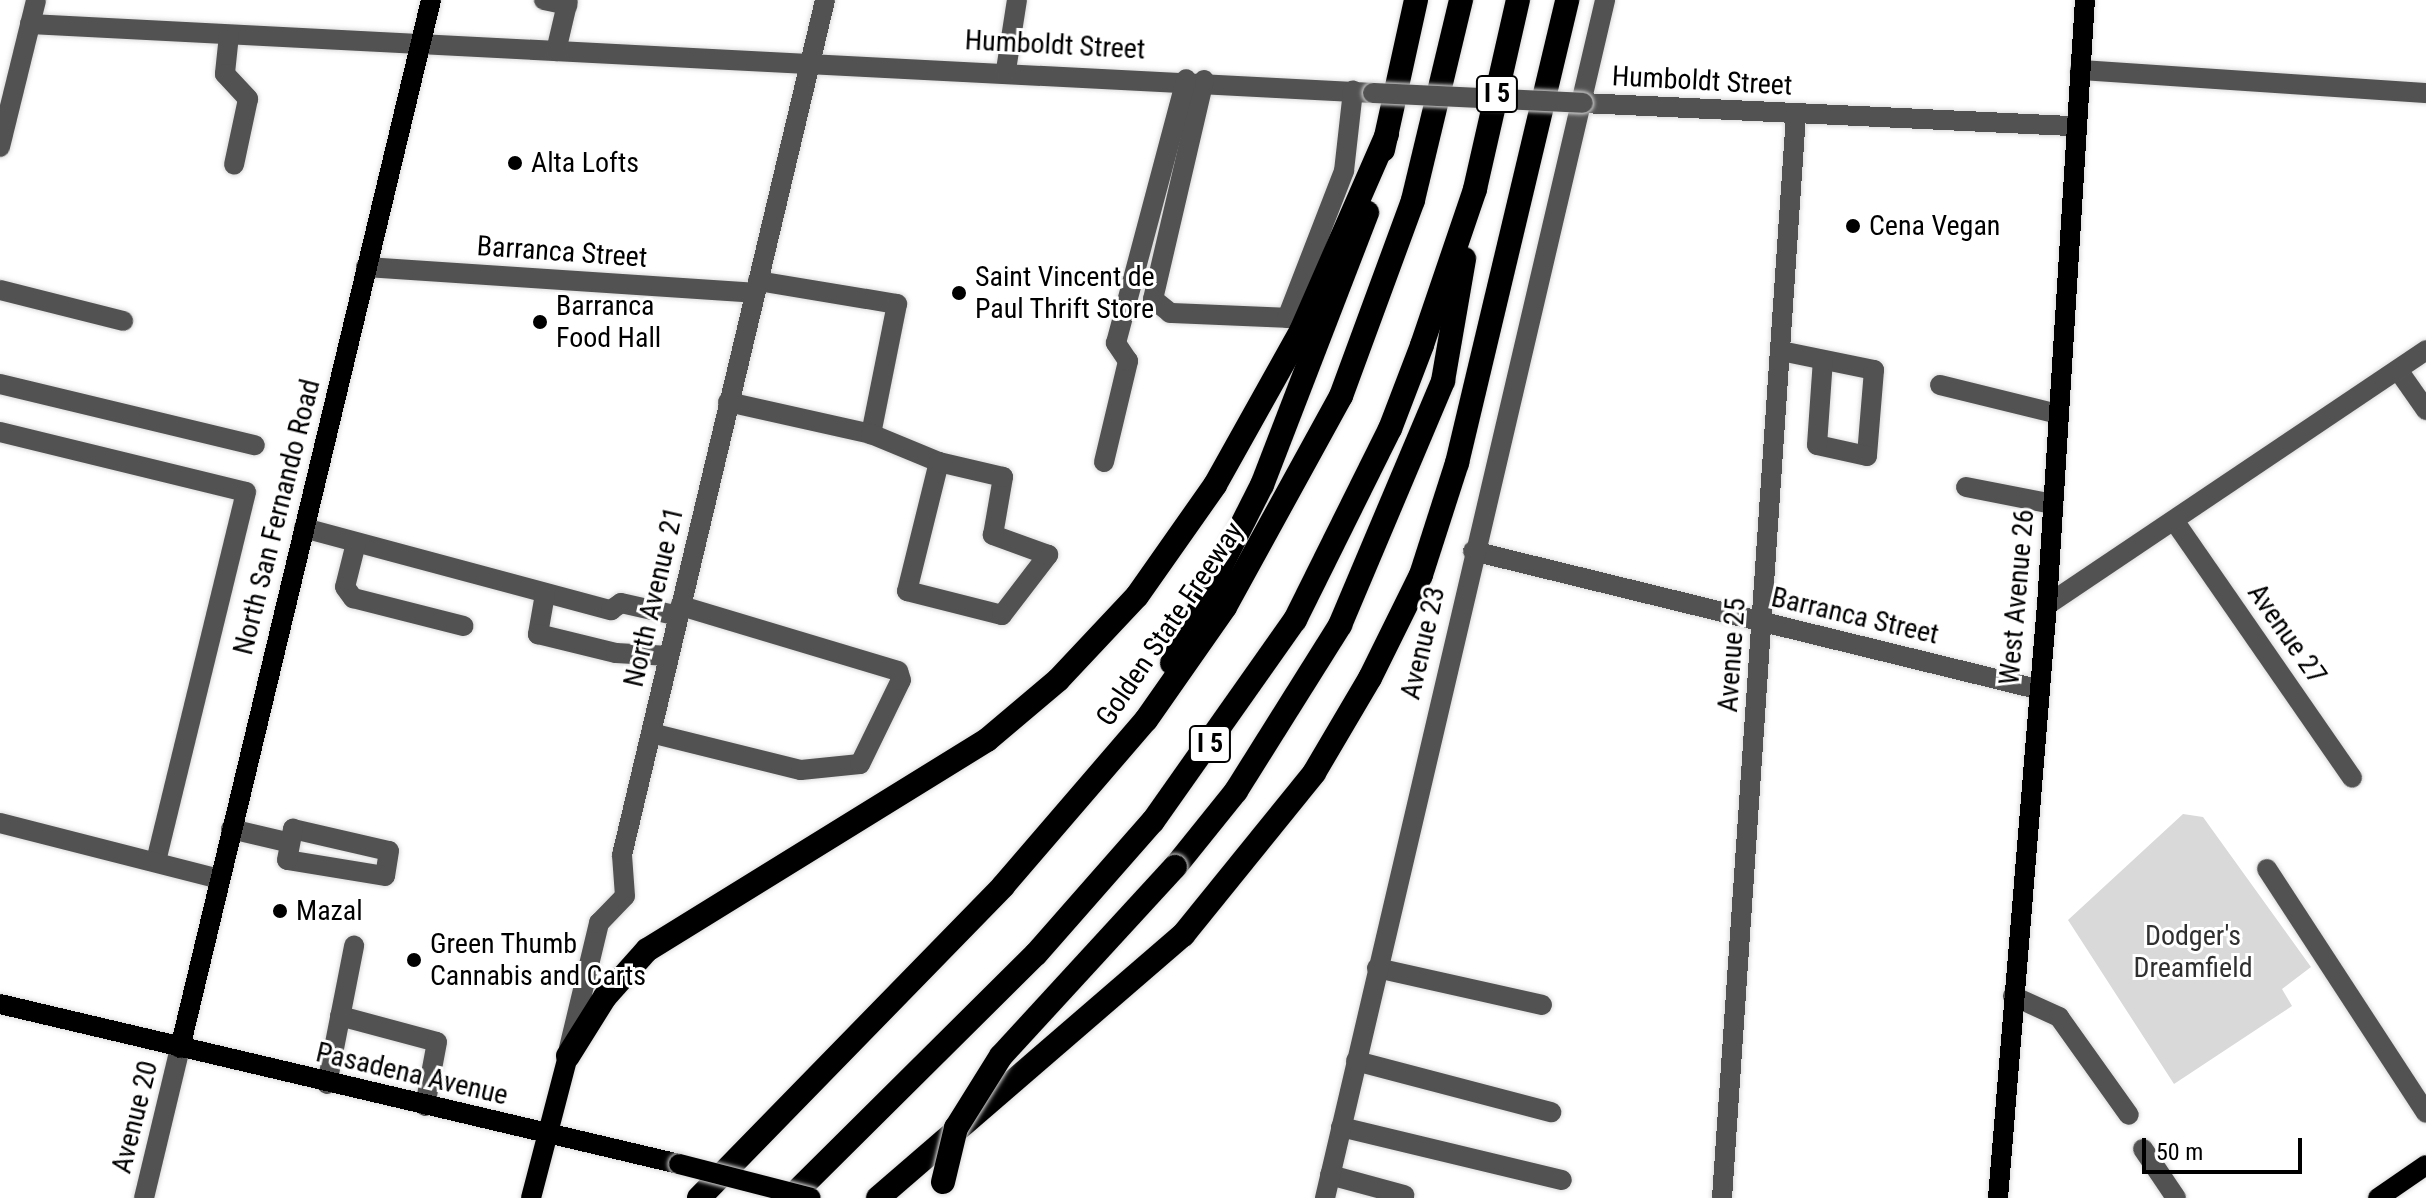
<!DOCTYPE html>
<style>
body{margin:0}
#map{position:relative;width:2426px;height:1198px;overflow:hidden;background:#fff;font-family:"Roboto Condensed",sans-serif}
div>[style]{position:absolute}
.green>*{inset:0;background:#d9d9d9}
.roads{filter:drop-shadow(0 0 2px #dbdbdb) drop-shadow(0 0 2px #dbdbdb)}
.minor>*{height:20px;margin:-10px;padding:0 10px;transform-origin:10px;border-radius:10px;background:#525252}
.major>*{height:20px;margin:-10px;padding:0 10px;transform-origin:10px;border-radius:10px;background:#000}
.highway>*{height:24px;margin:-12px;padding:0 12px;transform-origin:12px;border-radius:12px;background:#000}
.bridges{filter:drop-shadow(0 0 2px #dbdbdb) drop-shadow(0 0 2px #dbdbdb)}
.minor-bridge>*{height:20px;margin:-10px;padding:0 10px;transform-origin:10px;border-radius:10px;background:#525252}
.major-bridge>*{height:20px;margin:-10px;padding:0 10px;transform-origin:10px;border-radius:10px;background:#000}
.highway-bridge>*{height:24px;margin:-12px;padding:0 12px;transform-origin:12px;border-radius:12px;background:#000}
.dots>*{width:22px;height:22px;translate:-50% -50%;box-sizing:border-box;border:4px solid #fff;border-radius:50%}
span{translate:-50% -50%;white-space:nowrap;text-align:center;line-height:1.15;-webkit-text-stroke:6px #fff;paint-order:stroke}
.shield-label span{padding:2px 6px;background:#fff;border:2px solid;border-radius:6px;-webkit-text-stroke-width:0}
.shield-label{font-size:26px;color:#000;font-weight:700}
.street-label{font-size:28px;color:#000}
.poi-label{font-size:28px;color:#000}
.left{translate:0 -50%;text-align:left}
.park-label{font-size:28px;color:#303030}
.scale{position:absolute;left:2142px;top:1138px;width:160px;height:36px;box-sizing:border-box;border:4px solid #000;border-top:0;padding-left:10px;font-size:24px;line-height:28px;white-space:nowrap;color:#000;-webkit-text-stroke:6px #fff;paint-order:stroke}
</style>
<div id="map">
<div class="green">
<div style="clip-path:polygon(2183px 814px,2203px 817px,2311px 967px,2282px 989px,2292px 1006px,2174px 1084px,2068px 920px)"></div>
</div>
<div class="roads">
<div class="minor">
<div style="left:544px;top:0;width:24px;rotate:12deg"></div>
<div style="left:30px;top:24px;width:1345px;rotate:2.94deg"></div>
<div style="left:229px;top:35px;width:39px;rotate:96deg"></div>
<div style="left:225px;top:74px;width:34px;rotate:47deg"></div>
<div style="left:248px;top:99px;width:67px;rotate:102deg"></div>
<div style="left:556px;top:51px;width:52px;rotate:-76.8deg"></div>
<div style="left:1006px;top:70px;width:71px;rotate:-81.1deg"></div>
<div style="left:2080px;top:70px;width:347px;rotate:3.8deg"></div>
<div style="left:1204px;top:80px;width:225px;rotate:103.1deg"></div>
<div style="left:1153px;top:299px;width:22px;rotate:39deg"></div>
<div style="left:1170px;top:313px;width:117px;rotate:2.4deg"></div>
<div style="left:1287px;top:318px;width:158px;rotate:-68.8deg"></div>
<div style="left:1344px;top:171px;width:81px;rotate:-83.6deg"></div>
<div style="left:1583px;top:103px;width:494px;rotate:2.7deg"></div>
<div style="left:0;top:147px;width:151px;rotate:-76.2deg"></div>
<div style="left:366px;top:267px;width:389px;rotate:3.8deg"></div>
<div style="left:758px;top:281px;width:141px;rotate:9.4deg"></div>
<div style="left:897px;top:304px;width:133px;rotate:101.3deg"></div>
<div style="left:0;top:290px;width:127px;rotate:14.1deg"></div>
<div style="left:1781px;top:351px;width:95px;rotate:11.5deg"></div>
<div style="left:1874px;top:370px;width:86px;rotate:94.7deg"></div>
<div style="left:1867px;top:456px;width:51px;rotate:-167.6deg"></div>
<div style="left:1817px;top:445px;width:85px;rotate:-86deg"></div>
<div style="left:2398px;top:370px;width:49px;rotate:55deg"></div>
<div style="left:0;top:384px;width:262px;rotate:13.5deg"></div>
<div style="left:1940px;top:385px;width:122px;rotate:13.8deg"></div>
<div style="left:728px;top:402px;width:147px;rotate:12.6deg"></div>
<div style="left:871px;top:434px;width:74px;rotate:22.4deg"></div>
<div style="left:939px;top:462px;width:133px;rotate:103.9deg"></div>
<div style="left:907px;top:591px;width:98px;rotate:14.2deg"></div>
<div style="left:1002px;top:615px;width:76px;rotate:-52.5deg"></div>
<div style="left:1048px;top:555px;width:59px;rotate:-160deg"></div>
<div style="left:993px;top:535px;width:59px;rotate:-80.2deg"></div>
<div style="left:1003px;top:477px;width:66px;rotate:-166.8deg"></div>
<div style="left:0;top:432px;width:253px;rotate:13.7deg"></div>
<div style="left:246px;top:492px;width:379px;rotate:103.7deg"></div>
<div style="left:1104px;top:462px;width:104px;rotate:-76.6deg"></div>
<div style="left:1128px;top:361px;width:22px;rotate:-124deg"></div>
<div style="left:1116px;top:343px;width:273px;rotate:-75.1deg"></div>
<div style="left:1966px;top:487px;width:89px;rotate:11.1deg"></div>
<div style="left:2175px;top:522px;width:311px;rotate:55.3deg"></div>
<div style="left:304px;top:528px;width:318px;rotate:15deg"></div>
<div style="left:611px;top:610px;width:12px;rotate:-35deg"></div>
<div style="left:621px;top:603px;width:58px;rotate:12.8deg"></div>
<div style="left:356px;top:543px;width:45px;rotate:104deg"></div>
<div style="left:345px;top:587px;width:14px;rotate:54deg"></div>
<div style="left:353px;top:598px;width:114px;rotate:14.2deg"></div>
<div style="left:1473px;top:551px;width:581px;rotate:13.75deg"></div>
<div style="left:545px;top:594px;width:41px;rotate:99.9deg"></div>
<div style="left:538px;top:634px;width:80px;rotate:13.7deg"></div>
<div style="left:616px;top:653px;width:53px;rotate:3.2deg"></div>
<div style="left:2047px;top:605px;width:457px;rotate:-33.9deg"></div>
<div style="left:651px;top:733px;width:154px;rotate:13.9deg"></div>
<div style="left:801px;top:770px;width:59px;rotate:-5.8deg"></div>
<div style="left:860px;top:764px;width:93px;rotate:-64deg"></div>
<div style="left:901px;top:680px;width:9px;rotate:-108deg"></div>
<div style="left:898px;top:671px;width:227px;rotate:-163.3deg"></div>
<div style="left:0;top:823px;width:226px;rotate:14.3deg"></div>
<div style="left:231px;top:829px;width:57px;rotate:13.1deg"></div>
<div style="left:293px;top:829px;width:98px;rotate:12.9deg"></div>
<div style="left:389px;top:851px;width:25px;rotate:99deg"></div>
<div style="left:385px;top:876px;width:99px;rotate:-170.7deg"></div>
<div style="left:287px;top:860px;width:32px;rotate:-79deg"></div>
<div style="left:2267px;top:869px;width:291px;rotate:56.9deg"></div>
<div style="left:1377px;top:968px;width:169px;rotate:12.6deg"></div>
<div style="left:2013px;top:996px;width:51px;rotate:24.5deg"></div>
<div style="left:2059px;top:1017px;width:120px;rotate:54.5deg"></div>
<div style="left:340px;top:1016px;width:100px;rotate:15deg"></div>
<div style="left:437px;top:1042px;width:65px;rotate:100.6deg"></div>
<div style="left:569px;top:1048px;width:129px;rotate:-76.5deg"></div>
<div style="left:599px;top:923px;width:37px;rotate:-46deg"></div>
<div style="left:625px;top:896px;width:41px;rotate:-94.2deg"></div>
<div style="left:622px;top:855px;width:879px;rotate:-76.64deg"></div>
<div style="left:1356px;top:1061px;width:202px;rotate:14.7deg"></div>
<div style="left:327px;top:1084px;width:141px;rotate:-78.9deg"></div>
<div style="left:1341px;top:1127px;width:227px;rotate:13.5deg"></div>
<div style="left:2143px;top:1149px;width:59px;rotate:56deg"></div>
<div style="left:1330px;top:1175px;width:77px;rotate:15.1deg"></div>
<div style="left:144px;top:1198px;width:154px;rotate:-76.5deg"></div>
<div style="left:1325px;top:1198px;width:1230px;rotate:-76.84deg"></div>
<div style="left:1722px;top:1198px;width:1086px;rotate:-86.09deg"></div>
</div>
<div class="major">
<div style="left:0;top:1004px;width:698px;rotate:13.26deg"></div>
<div style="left:180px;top:1048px;width:1078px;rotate:-76.53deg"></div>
<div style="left:531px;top:1198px;width:147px;rotate:-75.4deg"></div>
<div style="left:1998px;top:1198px;width:595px;rotate:-85.28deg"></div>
<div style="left:2047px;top:605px;width:606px;rotate:-86.41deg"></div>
<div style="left:2378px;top:1198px;width:58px;rotate:-34.5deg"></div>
</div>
<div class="highway">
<div style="left:1383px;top:150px;width:154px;rotate:-77.6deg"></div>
<div style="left:1172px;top:663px;width:199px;rotate:-63.2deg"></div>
<div style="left:1262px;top:485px;width:292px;rotate:-68.9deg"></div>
<div style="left:1175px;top:867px;width:97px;rotate:-51.2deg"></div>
<div style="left:1236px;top:791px;width:196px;rotate:-57.9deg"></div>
<div style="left:1340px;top:625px;width:265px;rotate:-67.1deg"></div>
<div style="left:1443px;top:381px;width:124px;rotate:-80.2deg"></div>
<div style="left:568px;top:1056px;width:70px;rotate:-57.9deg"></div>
<div style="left:605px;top:997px;width:63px;rotate:-48.2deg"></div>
<div style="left:647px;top:950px;width:400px;rotate:-31.7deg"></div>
<div style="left:987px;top:740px;width:93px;rotate:-40.2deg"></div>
<div style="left:1058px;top:680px;width:115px;rotate:-46.8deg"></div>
<div style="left:1137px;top:596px;width:136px;rotate:-54.9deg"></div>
<div style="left:1215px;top:485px;width:176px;rotate:-60.8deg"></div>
<div style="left:1301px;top:331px;width:215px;rotate:-66.4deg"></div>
<div style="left:699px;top:1198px;width:436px;rotate:-45.7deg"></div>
<div style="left:1003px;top:886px;width:219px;rotate:-49.3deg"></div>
<div style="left:1146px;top:720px;width:138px;rotate:-55deg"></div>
<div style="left:1225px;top:607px;width:241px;rotate:-61.2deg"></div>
<div style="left:1341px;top:396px;width:209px;rotate:-69.8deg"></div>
<div style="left:1413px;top:200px;width:206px;rotate:-76.5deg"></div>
<div style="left:790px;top:1198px;width:346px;rotate:-44.8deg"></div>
<div style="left:1036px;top:954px;width:177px;rotate:-48.7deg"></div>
<div style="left:1153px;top:821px;width:246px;rotate:-54.8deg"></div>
<div style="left:1295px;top:620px;width:213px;rotate:-63.6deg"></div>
<div style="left:1390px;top:429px;width:90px;rotate:-69.1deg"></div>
<div style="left:1422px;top:345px;width:165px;rotate:-71.2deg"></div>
<div style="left:1475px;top:189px;width:194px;rotate:-77.2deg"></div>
<div style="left:878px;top:1198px;width:403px;rotate:-40.8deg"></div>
<div style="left:1183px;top:935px;width:208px;rotate:-51deg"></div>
<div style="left:1314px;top:773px;width:110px;rotate:-59.5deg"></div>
<div style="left:1370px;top:678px;width:115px;rotate:-63.7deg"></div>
<div style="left:1421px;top:575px;width:118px;rotate:-72.2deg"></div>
<div style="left:1457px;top:463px;width:476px;rotate:-76.6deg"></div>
</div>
</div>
<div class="bridges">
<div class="minor-bridge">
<div style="left:1373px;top:93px;width:210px;rotate:2.7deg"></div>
</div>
<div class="major-bridge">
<div style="left:679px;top:1164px;width:136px;rotate:14.4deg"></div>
</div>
<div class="highway-bridge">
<div style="left:943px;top:1182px;width:56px;rotate:-76.5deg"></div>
<div style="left:956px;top:1128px;width:85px;rotate:-58deg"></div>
<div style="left:1001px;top:1056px;width:257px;rotate:-47.4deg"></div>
</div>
</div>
<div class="dots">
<div style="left:515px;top:163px;background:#000"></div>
<div style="left:1853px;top:226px;background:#000"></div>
<div style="left:959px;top:293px;background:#000"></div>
<div style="left:540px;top:322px;background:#000"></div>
<div style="left:280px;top:911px;background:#000"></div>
<div style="left:414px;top:960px;background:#000"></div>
</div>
<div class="shield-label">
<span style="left:1497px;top:94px">I 5</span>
<span style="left:1210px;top:744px">I 5</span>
</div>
<div class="street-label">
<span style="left:1055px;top:45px;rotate:3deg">Humboldt Street</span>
<span style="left:1702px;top:81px;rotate:3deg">Humboldt Street</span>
<span style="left:562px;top:252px;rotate:4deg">Barranca Street</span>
<span style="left:277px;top:517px;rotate:-76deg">North San Fernando Road</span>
<span style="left:654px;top:597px;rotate:-77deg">North Avenue 21</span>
<span style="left:2017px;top:597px;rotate:-85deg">West Avenue 26</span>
<span style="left:1855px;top:616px;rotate:13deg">Barranca Street</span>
<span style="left:1170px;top:624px;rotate:-56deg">Golden State Freeway</span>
<span style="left:2287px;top:634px;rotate:55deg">Avenue 27</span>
<span style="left:1423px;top:643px;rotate:-77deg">Avenue 23</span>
<span style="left:1732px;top:655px;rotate:-86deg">Avenue 25</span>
<span style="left:412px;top:1074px;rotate:13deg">Pasadena Avenue</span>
<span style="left:135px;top:1117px;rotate:-76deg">Avenue 20</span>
</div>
<div class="poi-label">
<span class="left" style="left:531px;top:163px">Alta Lofts</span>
<span class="left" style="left:1869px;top:226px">Cena Vegan</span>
<span class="left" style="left:975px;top:293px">Saint Vincent de<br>Paul Thrift Store</span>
<span class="left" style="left:556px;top:322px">Barranca<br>Food Hall</span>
<span class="left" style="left:296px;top:911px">Mazal</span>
<span class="left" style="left:430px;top:960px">Green Thumb<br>Cannabis and Carts</span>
</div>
<div class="park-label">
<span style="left:2193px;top:952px">Dodger's<br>Dreamfield</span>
</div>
<div class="scale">50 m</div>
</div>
